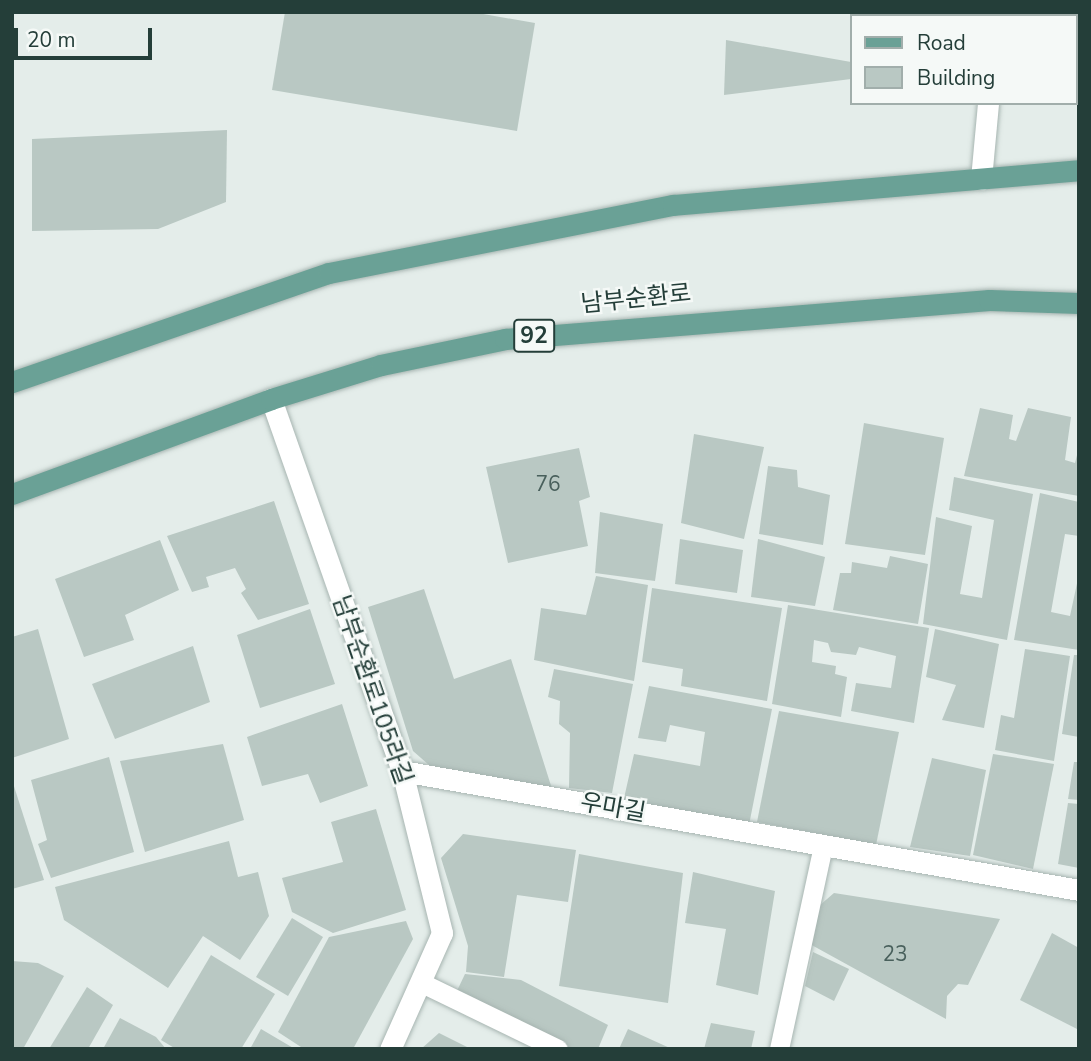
<!DOCTYPE html>
<meta charset="utf-8">
<style>
body{margin:0}
#map{position:relative;width:1091px;height:1061px;overflow:hidden;background:#e4edea;font-family:"Nunito Sans","Noto Sans KR",sans-serif}
div>[style]{position:absolute}
.building>*{inset:0;background:#b9c8c3}
.roads{filter:drop-shadow(0 0 2px #a7b5b1) drop-shadow(0 0 2px #a7b5b1)}
.service>*{height:19px;margin:-9.5px;padding:0 9.5px;transform-origin:9.5px;border-radius:9.5px;background:#fff}
.minor>*{height:21px;margin:-10.5px;padding:0 10.5px;transform-origin:10.5px;border-radius:10.5px;background:#fff}
.primary>*{height:21px;margin:-10.5px;padding:0 10.5px;transform-origin:10.5px;border-radius:10.5px;background:#6aa196}
span{translate:-50% -50%;white-space:nowrap;text-align:center;line-height:1.15;-webkit-text-stroke:5px #f5f9f7;paint-order:stroke}
.number-label{font-size:21px;color:#49605c}
.number-label span{-webkit-text-stroke-width:0}
.shield-label span{padding:2px 5px;background:#f5f9f7;border:2px solid;border-radius:5px;-webkit-text-stroke-width:0}
.shield-label{font-size:23px;color:#243e39;font-weight:700}
.street-label{font-size:24px;color:#243e39}
.frame{position:absolute;inset:0;border:14px solid #243e39;pointer-events:none}
.legend{position:absolute;left:850px;top:14px;width:228px;height:91px;box-sizing:border-box;background:#f5f9f7;border:2px solid #a1aeab;margin:0;padding:9px 12px;list-style:none;font-size:21px;color:#243e39}
.legend li{display:flex;align-items:center;gap:14px;height:35px}
.legend b{width:35px;border:2px solid #a1aeab}
.scale{position:absolute;left:14px;top:28px;width:138px;height:32px;box-sizing:border-box;border:4px solid #243e39;border-top:0;padding-left:9px;font-size:21px;line-height:24px;white-space:nowrap;color:#243e39;-webkit-text-stroke:5px #f5f9f7;paint-order:stroke}
</style>
<div id="map">
<div class="building">
<div style="clip-path:polygon(285px 12px,472px 12px,535px 23px,517px 131px,272px 90px)"></div>
<div style="clip-path:polygon(726px 40px,851px 62px,851px 79px,724px 95px)"></div>
<div style="clip-path:polygon(227px 130px,226px 202px,158px 229px,32px 231px,32px 139px)"></div>
<div style="clip-path:polygon(980px 408px,1013px 415px,1009px 439px,1016px 441px,1028px 408px,1071px 417px,1065px 460px,1075px 463px,1079px 447px,1079px 496px,964px 476px)"></div>
<div style="clip-path:polygon(864px 423px,944px 438px,925px 555px,845px 544px)"></div>
<div style="clip-path:polygon(694px 434px,764px 447px,744px 539px,681px 523px)"></div>
<div style="clip-path:polygon(579px 448px,590px 497px,579px 501px,588px 546px,508px 563px,486px 467px)"></div>
<div style="clip-path:polygon(768px 466px,797px 470px,798px 487px,830px 495px,823px 545px,759px 534px)"></div>
<div style="clip-path:polygon(954px 477px,1033px 494px,1007px 640px,923px 624px,936px 517px,972px 526px,960px 594px,982px 598px,994px 520px,949px 510px)"></div>
<div style="clip-path:polygon(1040px 493px,1079px 502px,1079px 536px,1065px 534px,1051px 612px,1070px 616px,1079px 574px,1079px 650px,1014px 640px)"></div>
<div style="clip-path:polygon(274px 501px,309px 604px,258px 620px,241px 593px,246px 589px,235px 568px,206px 577px,209px 587px,192px 592px,167px 536px)"></div>
<div style="clip-path:polygon(600px 512px,663px 524px,655px 581px,595px 573px)"></div>
<div style="clip-path:polygon(680px 539px,743px 550px,737px 593px,675px 584px)"></div>
<div style="clip-path:polygon(758px 539px,825px 557px,815px 606px,751px 597px)"></div>
<div style="clip-path:polygon(160px 540px,179px 590px,125px 615px,134px 640px,84px 657px,55px 579px)"></div>
<div style="clip-path:polygon(890px 556px,928px 564px,918px 624px,833px 610px,840px 573px,851px 573px,852px 562px,887px 568px)"></div>
<div style="clip-path:polygon(596px 576px,648px 585px,634px 681px,534px 660px,541px 608px,586px 615px)"></div>
<div style="clip-path:polygon(652px 588px,782px 608px,767px 701px,681px 686px,683px 669px,642px 662px)"></div>
<div style="clip-path:polygon(424px 589px,454px 679px,511px 659px,553px 792px,437px 772px,413px 751px,368px 607px)"></div>
<div style="clip-path:polygon(788px 605px,929px 628px,914px 723px,851px 711px,856px 683px,891px 688px,896px 656px,859px 647px,856px 655px,831px 652px,828px 643px,814px 640px,812px 662px,836px 666px,835px 674px,847px 677px,841px 717px,772px 704px)"></div>
<div style="clip-path:polygon(310px 609px,335px 684px,260px 708px,237px 635px)"></div>
<div style="clip-path:polygon(38px 629px,69px 739px,12px 758px,12px 637px)"></div>
<div style="clip-path:polygon(935px 629px,999px 644px,984px 728px,942px 720px,956px 685px,926px 677px)"></div>
<div style="clip-path:polygon(193px 646px,210px 702px,115px 739px,92px 684px)"></div>
<div style="clip-path:polygon(1025px 649px,1070px 656px,1054px 761px,995px 750px,1001px 715px,1014px 718px)"></div>
<div style="clip-path:polygon(1074px 655px,1079px 655px,1079px 737px,1062px 734px)"></div>
<div style="clip-path:polygon(554px 669px,633px 684px,612px 793px,569px 788px,570px 733px,559px 724px,560px 701px,548px 697px)"></div>
<div style="clip-path:polygon(649px 686px,772px 709px,748px 830px,622px 807px,634px 754px,700px 766px,705px 732px,670px 725px,666px 742px,638px 738px)"></div>
<div style="clip-path:polygon(342px 704px,368px 786px,320px 803px,308px 774px,262px 786px,247px 737px)"></div>
<div style="clip-path:polygon(779px 711px,899px 732px,876px 845px,757px 822px)"></div>
<div style="clip-path:polygon(223px 744px,244px 820px,145px 852px,120px 761px)"></div>
<div style="clip-path:polygon(993px 754px,1054px 764px,1033px 869px,973px 855px)"></div>
<div style="clip-path:polygon(109px 757px,134px 852px,51px 878px,38px 844px,47px 840px,31px 780px)"></div>
<div style="clip-path:polygon(932px 758px,986px 770px,970px 856px,910px 847px)"></div>
<div style="clip-path:polygon(1074px 762px,1079px 762px,1079px 800px,1068px 799px)"></div>
<div style="clip-path:polygon(12px 780px,44px 880px,12px 889px)"></div>
<div style="clip-path:polygon(1068px 803px,1079px 804px,1079px 868px,1058px 864px)"></div>
<div style="clip-path:polygon(376px 809px,406px 910px,333px 933px,292px 912px,282px 878px,343px 862px,331px 822px)"></div>
<div style="clip-path:polygon(463px 834px,576px 850px,568px 902px,517px 895px,504px 977px,466px 972px,468px 946px,441px 858px)"></div>
<div style="clip-path:polygon(229px 841px,238px 877px,258px 872px,269px 916px,240px 960px,203px 936px,168px 988px,64px 920px,55px 887px)"></div>
<div style="clip-path:polygon(579px 854px,683px 873px,668px 1003px,559px 986px)"></div>
<div style="clip-path:polygon(693px 872px,775px 891px,758px 995px,716px 985px,726px 929px,685px 923px)"></div>
<div style="clip-path:polygon(834px 893px,1000px 919px,968px 985px,958px 984px,947px 996px,946px 1019px,808px 943px,812px 912px)"></div>
<div style="clip-path:polygon(292px 918px,323px 937px,288px 996px,256px 977px)"></div>
<div style="clip-path:polygon(406px 921px,413px 939px,353px 1049px,304px 1049px,278px 1032px,329px 937px)"></div>
<div style="clip-path:polygon(1052px 933px,1079px 948px,1079px 1030px,1020px 1000px)"></div>
<div style="clip-path:polygon(813px 952px,849px 969px,834px 1001px,805px 986px)"></div>
<div style="clip-path:polygon(211px 955px,275px 994px,241px 1049px,176px 1049px,161px 1040px)"></div>
<div style="clip-path:polygon(12px 961px,38px 963px,64px 976px,23px 1049px,12px 1049px)"></div>
<div style="clip-path:polygon(465px 974px,521px 980px,608px 1025px,598px 1049px,566px 1049px,455px 995px)"></div>
<div style="clip-path:polygon(87px 987px,113px 1005px,88px 1049px,49px 1049px)"></div>
<div style="clip-path:polygon(120px 1018px,156px 1037px,166px 1049px,103px 1049px)"></div>
<div style="clip-path:polygon(711px 1023px,755px 1031px,751px 1049px,704px 1049px)"></div>
<div style="clip-path:polygon(261px 1029px,295px 1049px,250px 1049px)"></div>
<div style="clip-path:polygon(628px 1029px,672px 1049px,619px 1049px)"></div>
<div style="clip-path:polygon(439px 1033px,471px 1049px,421px 1049px)"></div>
</div>
<div class="roads">
<div class="service">
<div style="left:422px;top:983px;width:151px;rotate:25.9deg"></div>
<div style="left:779px;top:1049px;width:209px;rotate:-77.8deg"></div>
</div>
<div class="minor">
<div style="left:991px;top:12px;width:23px;rotate:10deg"></div>
<div style="left:1075px;top:25px;width:4px"></div>
<div style="left:981px;top:179px;width:76px;rotate:-84.7deg"></div>
<div style="left:271px;top:399px;width:394px;rotate:70.6deg"></div>
<div style="left:402px;top:771px;width:167px;rotate:76.1deg"></div>
<div style="left:442px;top:933px;width:127px;rotate:114.1deg"></div>
<div style="left:402px;top:771px;width:687px;rotate:9.97deg"></div>
</div>
<div class="primary">
<div style="left:12px;top:382px;width:335px;rotate:-19deg"></div>
<div style="left:329px;top:273px;width:351px;rotate:-11.2deg"></div>
<div style="left:673px;top:205px;width:408px;rotate:-4.9deg"></div>
<div style="left:12px;top:494px;width:276px;rotate:-20.1deg"></div>
<div style="left:271px;top:399px;width:115px;rotate:-17.2deg"></div>
<div style="left:381px;top:365px;width:127px;rotate:-11.8deg"></div>
<div style="left:505px;top:339px;width:486px;rotate:-4.6deg"></div>
<div style="left:989px;top:300px;width:90px;rotate:1.9deg"></div>
</div>
</div>
<div class="number-label">
<span style="left:548px;top:484px">76</span>
<span style="left:895px;top:954px">23</span>
</div>
<div class="shield-label">
<span style="left:534px;top:336px">92</span>
</div>
<div class="street-label">
<span style="left:636px;top:299px;rotate:-6deg">남부순환로</span>
<span style="left:372px;top:690px;rotate:71deg">남부순환로105라길</span>
<span style="left:613px;top:808px;rotate:10deg">우마길</span>
</div>
<div class="frame"></div>
<ul class="legend">
<li><b style="height:9px;background:#6aa196"></b>Road</li>
<li><b style="height:19px;background:#b9c8c3"></b>Building</li>
</ul>
<div class="scale">20 m</div>
</div>
